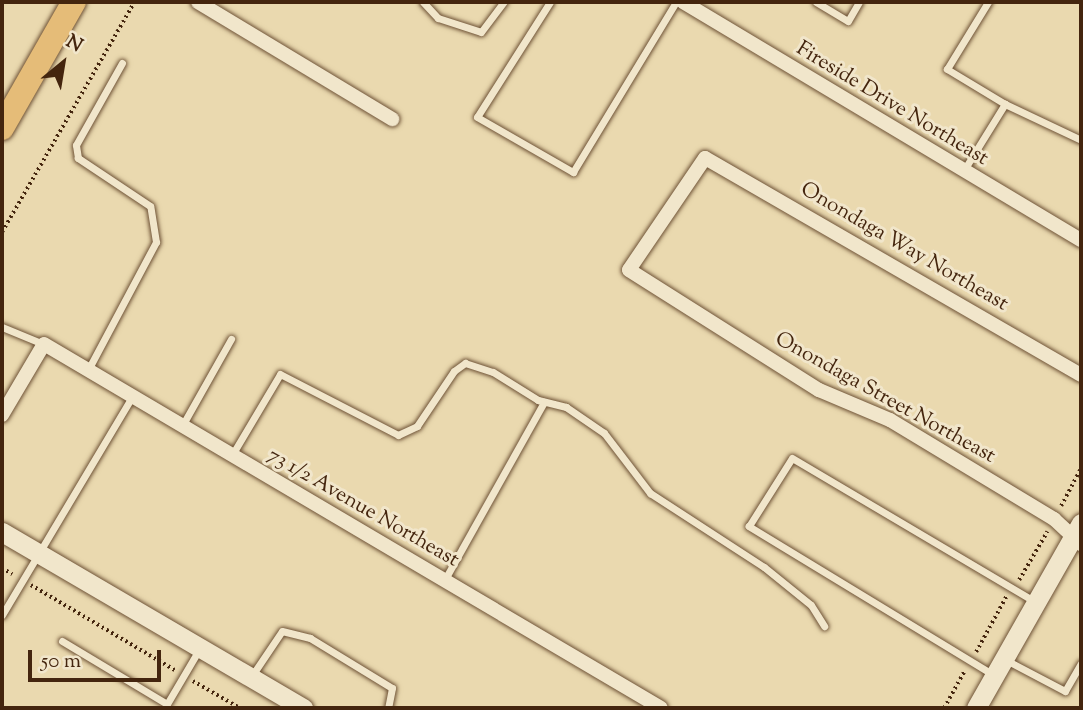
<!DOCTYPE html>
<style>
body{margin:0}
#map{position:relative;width:1083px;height:710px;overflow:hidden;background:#ead9af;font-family:"Sorts Mill Goudy",serif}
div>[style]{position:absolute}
.path>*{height:3.5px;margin-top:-1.75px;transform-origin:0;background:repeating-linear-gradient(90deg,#44250e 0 2px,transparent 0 5.5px)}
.roads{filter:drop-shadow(0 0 2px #6e5236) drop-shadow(0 0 2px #6e5236)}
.lane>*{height:7px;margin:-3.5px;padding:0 3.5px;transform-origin:3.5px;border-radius:3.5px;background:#f1e6cb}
.street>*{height:14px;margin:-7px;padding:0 7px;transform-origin:7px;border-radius:7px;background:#f1e6cb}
.secondary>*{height:19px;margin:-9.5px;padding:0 9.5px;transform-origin:9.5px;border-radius:9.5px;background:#f1e6cb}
.highway>*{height:24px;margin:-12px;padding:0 12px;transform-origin:12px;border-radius:12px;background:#e5bc78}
span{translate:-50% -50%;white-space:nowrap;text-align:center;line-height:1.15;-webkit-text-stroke:6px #f1e6cb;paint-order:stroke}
.street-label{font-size:21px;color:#44250e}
.frame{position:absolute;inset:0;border:4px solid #44250e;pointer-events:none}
.north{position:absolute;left:28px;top:28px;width:70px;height:70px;-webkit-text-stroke:5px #f1e6cb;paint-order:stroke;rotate:30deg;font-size:19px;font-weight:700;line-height:28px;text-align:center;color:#44250e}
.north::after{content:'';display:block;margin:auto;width:24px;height:32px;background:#44250e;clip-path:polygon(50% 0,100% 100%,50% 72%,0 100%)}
.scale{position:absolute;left:28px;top:650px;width:133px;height:32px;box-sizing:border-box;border:4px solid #44250e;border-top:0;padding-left:9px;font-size:21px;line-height:24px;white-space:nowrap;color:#44250e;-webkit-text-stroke:5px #f1e6cb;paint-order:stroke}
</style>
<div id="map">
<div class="path">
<div style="left:2px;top:232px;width:265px;rotate:-60.1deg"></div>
<div style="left:1061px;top:506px;width:43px;rotate:-62.2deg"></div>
<div style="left:2px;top:568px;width:12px;rotate:31deg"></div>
<div style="left:1019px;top:580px;width:56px;rotate:-59.7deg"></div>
<div style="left:31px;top:585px;width:167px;rotate:30.6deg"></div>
<div style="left:976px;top:652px;width:63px;rotate:-61.4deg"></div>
<div style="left:193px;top:681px;width:54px;rotate:29.9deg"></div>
<div style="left:944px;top:708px;width:43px;rotate:-61.1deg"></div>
</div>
<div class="roads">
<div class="lane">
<div style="left:423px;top:2px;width:22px;rotate:47deg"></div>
<div style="left:438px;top:18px;width:45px;rotate:18deg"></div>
<div style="left:481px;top:32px;width:38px;rotate:-53deg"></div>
<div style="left:550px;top:2px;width:136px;rotate:122.4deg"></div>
<div style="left:477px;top:117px;width:111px;rotate:29.8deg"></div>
<div style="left:573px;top:172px;width:199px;rotate:-58.8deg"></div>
<div style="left:816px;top:2px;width:37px;rotate:31deg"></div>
<div style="left:848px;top:21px;width:22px;rotate:-60deg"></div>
<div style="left:1005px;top:104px;width:84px;rotate:25.3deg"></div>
<div style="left:964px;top:170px;width:78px;rotate:-58.2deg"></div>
<div style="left:1005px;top:104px;width:68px;rotate:-148.9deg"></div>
<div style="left:947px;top:69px;width:79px;rotate:-58.5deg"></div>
<div style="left:2px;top:327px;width:44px;rotate:22.5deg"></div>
<div style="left:88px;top:370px;width:145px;rotate:-62deg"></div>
<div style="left:156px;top:242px;width:36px;rotate:-99deg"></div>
<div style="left:150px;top:206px;width:87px;rotate:-146.3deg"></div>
<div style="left:78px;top:158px;width:13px;rotate:-99deg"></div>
<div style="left:76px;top:145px;width:94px;rotate:-60.7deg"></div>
<div style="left:182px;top:426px;width:100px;rotate:-60.6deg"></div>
<div style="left:232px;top:455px;width:94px;rotate:-59.3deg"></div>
<div style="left:280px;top:374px;width:133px;rotate:27.3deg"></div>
<div style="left:398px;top:435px;width:21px;rotate:-25deg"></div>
<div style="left:417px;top:426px;width:66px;rotate:-56.1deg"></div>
<div style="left:454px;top:371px;width:14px;rotate:-36deg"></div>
<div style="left:465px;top:363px;width:29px;rotate:18deg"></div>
<div style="left:493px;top:372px;width:53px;rotate:31.9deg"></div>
<div style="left:538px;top:400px;width:29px;rotate:14deg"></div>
<div style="left:566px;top:407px;width:46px;rotate:34.4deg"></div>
<div style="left:604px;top:433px;width:76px;rotate:52.5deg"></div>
<div style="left:650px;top:493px;width:136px;rotate:33deg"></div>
<div style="left:764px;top:567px;width:60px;rotate:39deg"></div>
<div style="left:811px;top:605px;width:25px;rotate:58deg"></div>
<div style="left:444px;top:581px;width:205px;rotate:-60.8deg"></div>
<div style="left:2px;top:615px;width:254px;rotate:-59.2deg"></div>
<div style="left:62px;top:641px;width:122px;rotate:31deg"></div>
<div style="left:167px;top:704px;width:65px;rotate:-59.5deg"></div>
<div style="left:1004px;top:659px;width:69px;rotate:27.7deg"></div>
<div style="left:1065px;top:691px;width:32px;rotate:-60deg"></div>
<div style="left:992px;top:674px;width:285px;rotate:-148.7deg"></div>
<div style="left:749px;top:526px;width:80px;rotate:-57.7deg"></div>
<div style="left:792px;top:458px;width:281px;rotate:30.6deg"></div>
<div style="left:251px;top:677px;width:55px;rotate:-56deg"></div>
<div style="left:282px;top:631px;width:29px;rotate:14deg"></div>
<div style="left:310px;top:638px;width:96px;rotate:31.4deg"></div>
<div style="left:392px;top:688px;width:20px;rotate:101deg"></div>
</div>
<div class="street">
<div style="left:198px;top:2px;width:227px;rotate:31.1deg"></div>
<div style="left:683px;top:2px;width:464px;rotate:30.9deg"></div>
<div style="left:1081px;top:375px;width:434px;rotate:-150deg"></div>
<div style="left:705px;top:158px;width:135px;rotate:124.2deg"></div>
<div style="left:629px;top:270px;width:225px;rotate:32.3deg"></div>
<div style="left:819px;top:390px;width:77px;rotate:22.9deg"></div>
<div style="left:890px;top:420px;width:192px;rotate:31.1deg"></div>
<div style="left:1054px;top:519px;width:37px;rotate:43deg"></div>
<div style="left:2px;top:415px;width:82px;rotate:-59.4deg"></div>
<div style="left:44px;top:344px;width:716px;rotate:30.54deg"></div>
</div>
<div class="secondary">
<div style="left:2px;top:532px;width:349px;rotate:30.3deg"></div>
<div style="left:976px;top:708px;width:213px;rotate:-60.4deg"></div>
</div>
<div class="highway">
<div style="left:2px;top:128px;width:145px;rotate:-60.3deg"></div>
</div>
</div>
<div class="street-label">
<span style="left:892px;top:104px;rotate:31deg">Fireside Drive Northeast</span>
<span style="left:904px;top:247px;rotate:30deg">Onondaga Way Northeast</span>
<span style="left:885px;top:398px;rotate:29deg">Onondaga Street Northeast</span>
<span style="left:363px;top:508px;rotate:30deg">73 1/2 Avenue Northeast</span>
</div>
<div class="frame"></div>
<div class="north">N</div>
<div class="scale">50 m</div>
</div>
